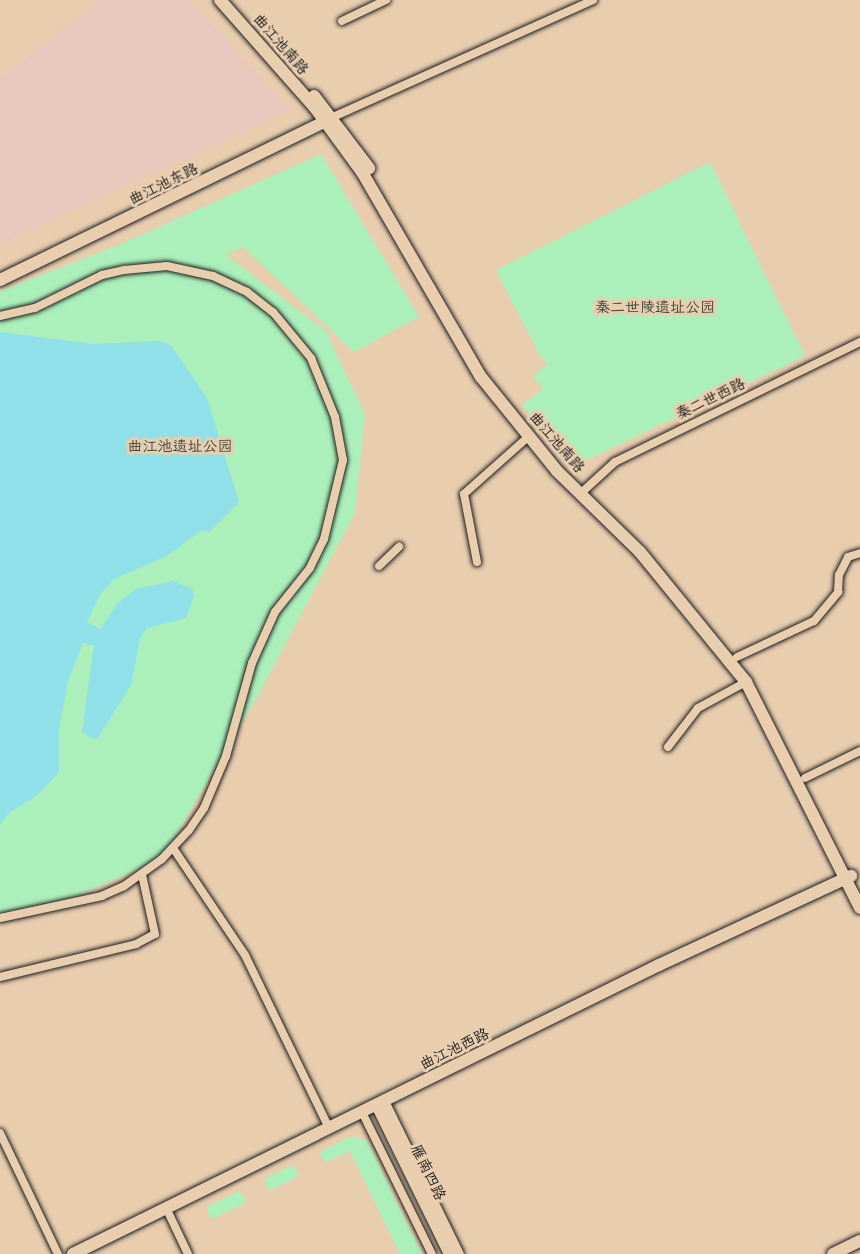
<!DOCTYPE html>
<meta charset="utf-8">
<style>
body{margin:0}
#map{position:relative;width:860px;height:1254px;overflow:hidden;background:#e8cdaf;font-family:Kalam,"LXGW WenKai TC",sans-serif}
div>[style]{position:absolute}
.built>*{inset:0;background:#e8c7bc}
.green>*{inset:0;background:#abf0bb}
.water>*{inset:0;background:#8fe0e8}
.roads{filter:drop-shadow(0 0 2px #1c1c1c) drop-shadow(0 0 2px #1c1c1c)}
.street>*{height:8px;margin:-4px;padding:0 4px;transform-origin:4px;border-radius:4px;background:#e8cdaf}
.secondary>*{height:12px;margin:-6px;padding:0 6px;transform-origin:6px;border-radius:6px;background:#e8cdaf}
span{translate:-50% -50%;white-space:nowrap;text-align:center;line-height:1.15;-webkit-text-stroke:6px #e8cdaf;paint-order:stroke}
.street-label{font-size:15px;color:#1c1c1c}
.park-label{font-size:15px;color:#39463c}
</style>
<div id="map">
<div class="built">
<div style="clip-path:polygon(102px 0,190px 0,291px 110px,0 244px,0 78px)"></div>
</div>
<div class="green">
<div style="clip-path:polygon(321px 154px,419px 317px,354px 352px,243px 247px,226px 255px,326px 331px,365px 415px,355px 513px,260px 692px,162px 859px,58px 904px,0 920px,0 291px,119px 245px)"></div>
<div style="clip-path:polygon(710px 162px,805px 356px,574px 466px,522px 405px,543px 389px,533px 376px,548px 364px,539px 354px,496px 270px)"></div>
<div style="clip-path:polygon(352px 1136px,367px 1141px,422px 1254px,400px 1254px,350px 1151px,325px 1163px,320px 1152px)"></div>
<div style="clip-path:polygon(293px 1165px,299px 1176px,269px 1191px,264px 1179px)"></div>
<div style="clip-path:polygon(240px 1191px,246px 1202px,212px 1219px,206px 1207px)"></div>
</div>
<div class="water">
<div style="clip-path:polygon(0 332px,94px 344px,159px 341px,171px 345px,207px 398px,239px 502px,209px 532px,202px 530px,167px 556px,114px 579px,100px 595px,87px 622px,100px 629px,118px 603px,136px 589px,173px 581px,193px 589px,194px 596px,186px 618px,147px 628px,140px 638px,131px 685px,98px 738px,93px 739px,82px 732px,94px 645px,83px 643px,68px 681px,59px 730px,59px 772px,40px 793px,8px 814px,0 825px)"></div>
</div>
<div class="roads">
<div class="street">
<div style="left:342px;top:21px;width:49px;rotate:-25.5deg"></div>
<div style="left:333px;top:117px;width:285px;rotate:-24.2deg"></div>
<div style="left:0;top:316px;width:36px;rotate:-13deg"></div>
<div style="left:35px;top:308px;width:75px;rotate:-26.2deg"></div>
<div style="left:102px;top:275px;width:23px;rotate:-13deg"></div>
<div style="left:124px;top:270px;width:43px;rotate:-5.3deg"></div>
<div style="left:167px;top:266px;width:47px;rotate:12.3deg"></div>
<div style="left:213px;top:276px;width:38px;rotate:25deg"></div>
<div style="left:247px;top:292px;width:33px;rotate:38deg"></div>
<div style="left:273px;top:312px;width:60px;rotate:50.4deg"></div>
<div style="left:311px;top:358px;width:64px;rotate:67.9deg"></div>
<div style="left:335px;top:417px;width:44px;rotate:79.5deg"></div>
<div style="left:343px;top:460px;width:81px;rotate:103.5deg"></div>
<div style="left:324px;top:539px;width:32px;rotate:116deg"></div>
<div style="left:310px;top:568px;width:56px;rotate:128.5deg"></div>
<div style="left:275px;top:612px;width:56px;rotate:114.3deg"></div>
<div style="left:252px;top:663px;width:97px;rotate:105.6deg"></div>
<div style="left:226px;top:756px;width:56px;rotate:112.9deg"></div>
<div style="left:204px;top:808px;width:27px;rotate:124deg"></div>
<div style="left:189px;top:830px;width:40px;rotate:133deg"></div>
<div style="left:162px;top:859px;width:47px;rotate:144.6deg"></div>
<div style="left:124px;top:886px;width:24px;rotate:156deg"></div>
<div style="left:102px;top:896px;width:104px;rotate:167.8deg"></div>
<div style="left:581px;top:493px;width:46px;rotate:-42.4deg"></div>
<div style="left:615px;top:462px;width:273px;rotate:-26.1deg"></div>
<div style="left:477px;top:562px;width:69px;rotate:-100.8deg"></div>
<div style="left:464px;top:494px;width:87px;rotate:-41.7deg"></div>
<div style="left:379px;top:566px;width:28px;rotate:-44deg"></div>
<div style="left:737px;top:657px;width:85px;rotate:-25.1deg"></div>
<div style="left:814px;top:621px;width:38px;rotate:-50deg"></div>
<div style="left:838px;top:592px;width:17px;rotate:-87deg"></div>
<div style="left:839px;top:575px;width:20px;rotate:-63deg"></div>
<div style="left:848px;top:557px;width:13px;rotate:-18deg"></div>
<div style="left:668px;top:747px;width:49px;rotate:-52.4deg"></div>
<div style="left:698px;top:708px;width:55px;rotate:-28.4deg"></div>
<div style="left:805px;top:778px;width:61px;rotate:-26.1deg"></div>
<div style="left:173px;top:848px;width:129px;rotate:56.1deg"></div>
<div style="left:245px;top:955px;width:192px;rotate:64.1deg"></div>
<div style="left:0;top:977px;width:140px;rotate:-13.6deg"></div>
<div style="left:136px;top:944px;width:21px;rotate:-28deg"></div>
<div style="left:155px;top:934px;width:60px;rotate:-102.4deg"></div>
<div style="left:385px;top:1101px;width:170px;rotate:63.9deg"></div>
<div style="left:362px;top:1112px;width:158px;rotate:63.8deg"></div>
<div style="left:0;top:1133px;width:134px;rotate:64.4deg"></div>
<div style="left:169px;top:1214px;width:44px;rotate:64.6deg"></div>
</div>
<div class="secondary">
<div style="left:220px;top:0;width:145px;rotate:48.6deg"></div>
<div style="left:316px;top:109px;width:78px;rotate:53.9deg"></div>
<div style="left:362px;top:172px;width:237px;rotate:59.9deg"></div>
<div style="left:481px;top:377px;width:121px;rotate:51deg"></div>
<div style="left:557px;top:471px;width:116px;rotate:44.3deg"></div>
<div style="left:640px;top:552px;width:168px;rotate:50.8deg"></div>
<div style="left:746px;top:682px;width:253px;rotate:63.2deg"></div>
<div style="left:314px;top:96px;width:91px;rotate:52.6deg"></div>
<div style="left:0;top:280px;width:367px;rotate:-26deg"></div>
<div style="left:377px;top:1105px;width:166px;rotate:63.9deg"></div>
<div style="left:73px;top:1254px;width:653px;rotate:-26.25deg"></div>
<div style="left:659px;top:965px;width:212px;rotate:-24.9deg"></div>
<div style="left:833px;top:1254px;width:30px;rotate:-26deg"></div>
</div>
</div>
<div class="street-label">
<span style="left:280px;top:45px;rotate:49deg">曲江池南路</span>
<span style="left:164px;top:185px;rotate:-26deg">曲江池东路</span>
<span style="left:711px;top:400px;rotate:-26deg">秦二世西路</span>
<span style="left:556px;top:443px;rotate:49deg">曲江池南路</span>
<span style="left:455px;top:1050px;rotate:-26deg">曲江池西路</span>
<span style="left:427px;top:1173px;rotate:64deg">雁南四路</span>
</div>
<div class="park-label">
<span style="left:655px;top:309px">秦二世陵遗址公园</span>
<span style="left:180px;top:448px">曲江池遗址公园</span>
</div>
</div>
